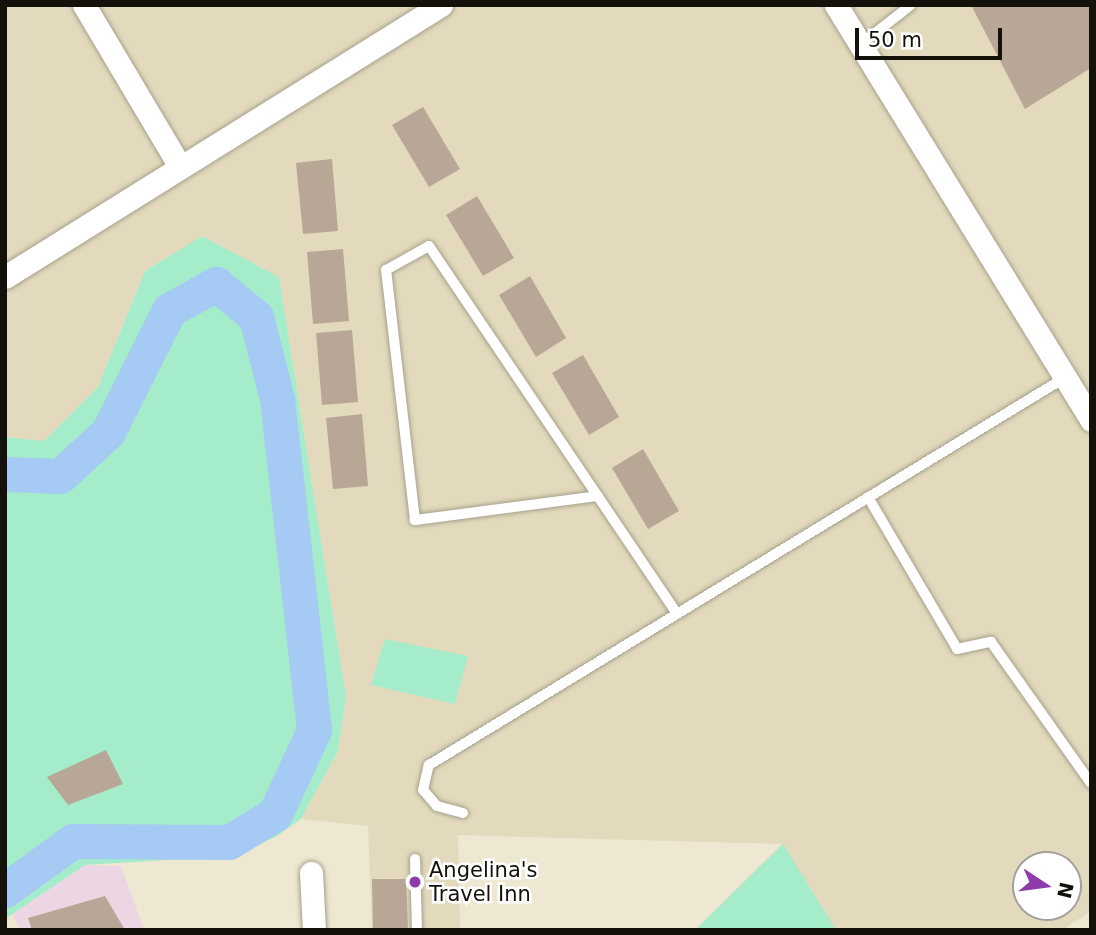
<!DOCTYPE html>
<style>
body{margin:0}
#map{position:relative;width:1096px;height:935px;overflow:hidden;background:#eee7d1;font-family:"DejaVu Sans",sans-serif}
div>[style]{position:absolute}
.built>*{inset:0;background:#e3dabd}
.medical>*{inset:0;background:#ecd6e4}
.green>*{inset:0;background:#a5ecca}
.river>*{height:35px;margin:-17.5px;padding:0 17.5px;transform-origin:17.5px;border-radius:17.5px;background:#a5caf3}
.building>*{inset:0;background:#b8a697}
.roads{filter:drop-shadow(0 0 2px #a7a18c) drop-shadow(0 0 2px #a7a18c)}
.service>*{height:10px;margin:-5px;padding:0 5px;transform-origin:5px;border-radius:5px;background:#fff}
.minor>*{height:23px;margin:-11.5px;padding:0 11.5px;transform-origin:11.5px;border-radius:11.5px;background:#fff}
.dots>*{width:19px;height:19px;translate:-50% -50%;box-sizing:border-box;border:4px solid #fff;border-radius:50%}
span{translate:-50% -50%;white-space:nowrap;text-align:center;line-height:1.15;-webkit-text-stroke:5px #fff;paint-order:stroke}
.poi-label{font-size:21px;color:#13110a}
.left{translate:0 -50%;text-align:left}
.frame{position:absolute;inset:0;border:7px solid #13110a;pointer-events:none}
.north{position:absolute;left:1012px;top:851px;width:70px;height:70px;box-sizing:border-box;background:#fff;border:2px solid #a1a09d;border-radius:50%;rotate:103deg;font-size:19px;font-weight:700;line-height:28px;text-align:center;color:#13110a}
.north::after{content:'';display:block;margin:auto;width:24px;height:32px;background:#8f3caa;clip-path:polygon(50% 0,100% 100%,50% 72%,0 100%)}
.scale{position:absolute;left:855px;top:28px;width:147px;height:32px;box-sizing:border-box;border:4px solid #13110a;border-top:0;padding-left:9px;font-size:21px;line-height:24px;white-space:nowrap;color:#13110a;-webkit-text-stroke:5px #fff;paint-order:stroke}
</style>
<div id="map">
<div class="built">
<div style="clip-path:polygon(evenodd,5px 5px,1091px 5px,1091px 911px,1062px 930px,695px 930px,782px 844px,458px 835px,460px 930px,372px 930px,368px 826px,301px 819px,338px 751px,346px 697px,279px 277px,202px 236px,145px 271px,98px 387px,44px 441px,5px 437px,5px 5px,1026px 865px,1068px 865px,1068px 907px,1026px 907px,1026px 865px)"></div>
</div>
<div class="medical">
<div style="clip-path:polygon(85px 865px,121px 866px,144px 930px,20px 930px,11px 910px)"></div>
</div>
<div class="green">
<div style="clip-path:polygon(202px 236px,279px 277px,346px 697px,338px 751px,301px 819px,277px 836px,233px 856px,85px 865px,5px 919px,5px 437px,44px 441px,98px 387px,145px 271px)"></div>
<div style="clip-path:polygon(385px 639px,468px 656px,455px 704px,371px 685px)"></div>
<div style="clip-path:polygon(783px 844px,836px 930px,695px 930px)"></div>
</div>
<div class="river">
<div style="left:5px;top:474px;width:55px;rotate:2.1deg"></div>
<div style="left:60px;top:476px;width:65px;rotate:-42.5deg"></div>
<div style="left:108px;top:432px;width:136px;rotate:-63.4deg"></div>
<div style="left:169px;top:310px;width:54px;rotate:-29deg"></div>
<div style="left:216px;top:284px;width:52px;rotate:39.5deg"></div>
<div style="left:256px;top:317px;width:85px;rotate:75.6deg"></div>
<div style="left:277px;top:399px;width:333px;rotate:83.6deg"></div>
<div style="left:314px;top:730px;width:93px;rotate:114.9deg"></div>
<div style="left:275px;top:814px;width:54px;rotate:148.7deg"></div>
<div style="left:229px;top:842px;width:156px;rotate:-179.6deg"></div>
<div style="left:73px;top:841px;width:84px;rotate:144.2deg"></div>
</div>
<div class="building">
<div style="clip-path:polygon(971px 5px,1091px 5px,1091px 68px,1025px 109px)"></div>
<div style="clip-path:polygon(423px 107px,460px 169px,429px 187px,392px 125px)"></div>
<div style="clip-path:polygon(332px 159px,338px 231px,303px 234px,296px 163px)"></div>
<div style="clip-path:polygon(477px 196px,514px 258px,483px 276px,446px 215px)"></div>
<div style="clip-path:polygon(343px 249px,349px 321px,313px 324px,307px 252px)"></div>
<div style="clip-path:polygon(530px 276px,566px 338px,536px 357px,499px 295px)"></div>
<div style="clip-path:polygon(352px 330px,358px 402px,322px 405px,316px 333px)"></div>
<div style="clip-path:polygon(583px 355px,619px 417px,589px 435px,552px 373px)"></div>
<div style="clip-path:polygon(362px 414px,368px 486px,333px 489px,326px 418px)"></div>
<div style="clip-path:polygon(643px 449px,679px 511px,648px 529px,612px 468px)"></div>
<div style="clip-path:polygon(106px 750px,123px 784px,68px 805px,47px 777px)"></div>
<div style="clip-path:polygon(372px 879px,406px 879px,408px 930px,373px 930px)"></div>
<div style="clip-path:polygon(105px 896px,125px 930px,32px 930px,28px 918px)"></div>
</div>
<div class="roads">
<div class="service">
<div style="left:861px;top:44px;width:63px;rotate:-38deg"></div>
<div style="left:598px;top:496px;width:185px;rotate:172.5deg"></div>
<div style="left:415px;top:520px;width:252px;rotate:-96.6deg"></div>
<div style="left:386px;top:270px;width:49px;rotate:-29.2deg"></div>
<div style="left:429px;top:246px;width:443px;rotate:56deg"></div>
<div style="left:868px;top:497px;width:176px;rotate:59.6deg"></div>
<div style="left:957px;top:649px;width:35px;rotate:-12deg"></div>
<div style="left:991px;top:642px;width:173px;rotate:54.7deg"></div>
<div style="left:463px;top:813px;width:27px;rotate:-165deg"></div>
<div style="left:437px;top:806px;width:21px;rotate:-131deg"></div>
<div style="left:423px;top:790px;width:26px;rotate:-77deg"></div>
<div style="left:429px;top:765px;width:746px;rotate:-31.35deg"></div>
<div style="left:415px;top:859px;width:71px;rotate:88.4deg"></div>
</div>
<div class="minor">
<div style="left:84px;top:5px;width:186px;rotate:59.3deg"></div>
<div style="left:836px;top:5px;width:487px;rotate:58.4deg"></div>
<div style="left:5px;top:277px;width:514px;rotate:-31.96deg"></div>
<div style="left:311px;top:873px;width:57px;rotate:87deg"></div>
</div>
</div>
<div class="dots">
<div style="left:415px;top:882px;background:#8f3caa"></div>
</div>
<div class="poi-label">
<span class="left" style="left:429px;top:882px">Angelina's<br>Travel Inn</span>
</div>
<div class="frame"></div>
<div class="north">N</div>
<div class="scale">50 m</div>
</div>
